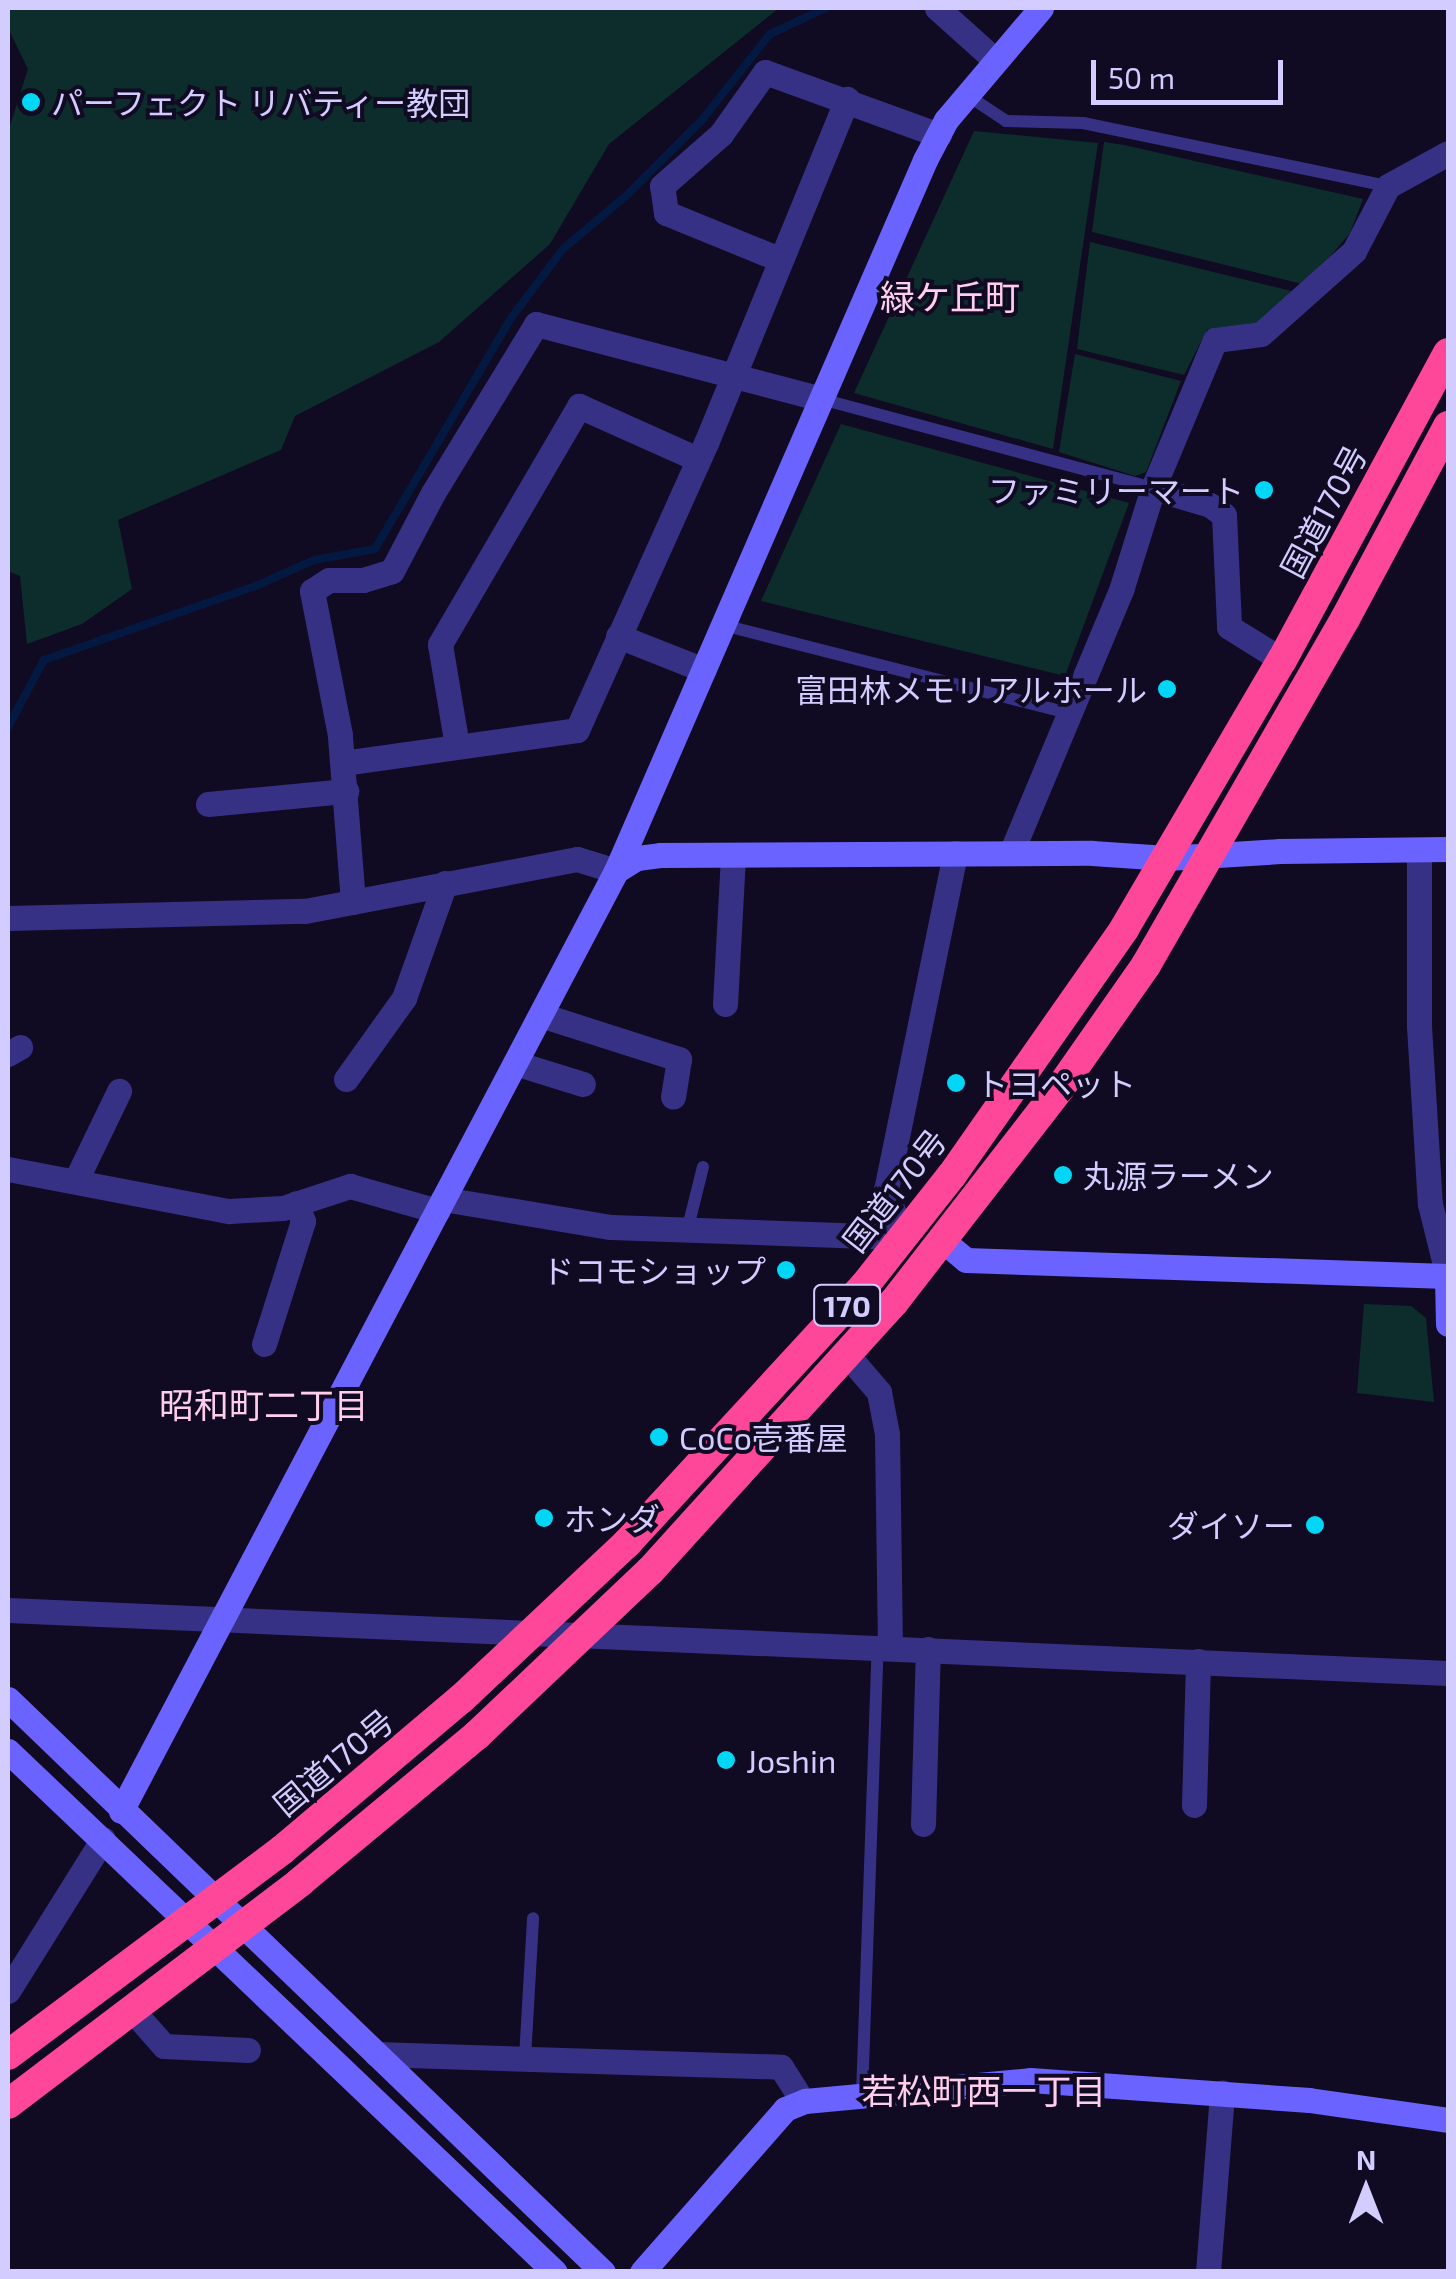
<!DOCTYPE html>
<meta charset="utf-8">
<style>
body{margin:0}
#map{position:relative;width:1456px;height:2279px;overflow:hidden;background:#100b22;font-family:"Exo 2","Noto Sans JP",sans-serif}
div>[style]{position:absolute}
.green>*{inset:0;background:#0d2d2c}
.stream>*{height:8px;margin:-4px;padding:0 4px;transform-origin:4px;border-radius:4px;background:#041942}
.lane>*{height:12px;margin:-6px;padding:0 6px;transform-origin:6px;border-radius:6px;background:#373186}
.street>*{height:25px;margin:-12.5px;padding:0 12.5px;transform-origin:12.5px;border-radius:12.5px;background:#373186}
.secondary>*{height:25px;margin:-12.5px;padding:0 12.5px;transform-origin:12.5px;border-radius:12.5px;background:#6b63ff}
.highway>*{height:30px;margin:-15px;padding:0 15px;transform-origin:15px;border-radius:15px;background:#ff479a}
.dots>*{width:28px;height:28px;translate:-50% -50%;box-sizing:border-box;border:5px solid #100b22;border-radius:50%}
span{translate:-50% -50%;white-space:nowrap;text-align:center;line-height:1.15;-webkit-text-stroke:8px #100b22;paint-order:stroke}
.shield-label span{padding:2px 8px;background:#100b22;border:2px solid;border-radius:8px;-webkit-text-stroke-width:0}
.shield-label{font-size:30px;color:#d3ccff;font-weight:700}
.poi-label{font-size:32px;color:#d3ccff}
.left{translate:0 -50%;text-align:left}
.right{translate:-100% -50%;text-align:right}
.street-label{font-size:32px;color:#d3ccff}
.neighbourhood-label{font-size:35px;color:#ffceec}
.frame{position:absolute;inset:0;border:10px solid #d3ccff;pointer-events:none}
.north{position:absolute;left:1316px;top:2139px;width:100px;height:100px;-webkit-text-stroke:8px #100b22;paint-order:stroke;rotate:0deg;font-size:28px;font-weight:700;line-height:40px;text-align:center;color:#d3ccff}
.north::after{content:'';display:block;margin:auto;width:35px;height:45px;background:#d3ccff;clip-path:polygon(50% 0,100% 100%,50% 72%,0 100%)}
.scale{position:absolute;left:1091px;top:60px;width:192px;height:45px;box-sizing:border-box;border:5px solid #d3ccff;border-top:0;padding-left:12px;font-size:30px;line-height:35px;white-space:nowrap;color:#d3ccff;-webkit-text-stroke:8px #100b22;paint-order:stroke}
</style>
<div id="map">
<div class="green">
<div style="clip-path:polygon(8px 8px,779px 8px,609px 144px,550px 244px,439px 342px,295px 416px,281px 450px,118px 520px,132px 589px,82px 624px,27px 644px,20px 576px,8px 571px,8px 132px,28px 69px,8px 28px)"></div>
<div style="clip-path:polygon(974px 131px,1098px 143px,1053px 449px,854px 393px)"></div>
<div style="clip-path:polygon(1104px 142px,1124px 145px,1363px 199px,1350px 233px,1306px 285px,1092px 232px)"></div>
<div style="clip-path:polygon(1090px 242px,1300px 293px,1247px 331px,1207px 330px,1184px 375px,1077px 349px)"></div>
<div style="clip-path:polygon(1075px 354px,1181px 381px,1146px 472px,1135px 476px,1059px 452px)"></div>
<div style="clip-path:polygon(841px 424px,1129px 503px,1065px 676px,761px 601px)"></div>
<div style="clip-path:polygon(1364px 1304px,1411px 1306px,1426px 1318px,1434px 1402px,1357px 1393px)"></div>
</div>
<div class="stream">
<div style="left:8px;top:727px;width:76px;rotate:-61.8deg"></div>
<div style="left:44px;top:660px;width:227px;rotate:-19.3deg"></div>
<div style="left:258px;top:585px;width:61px;rotate:-24.1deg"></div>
<div style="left:314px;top:560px;width:62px;rotate:-10.2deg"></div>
<div style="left:375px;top:549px;width:268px;rotate:-59.5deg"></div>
<div style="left:511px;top:318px;width:86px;rotate:-53deg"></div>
<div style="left:563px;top:249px;width:82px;rotate:-40.1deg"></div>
<div style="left:626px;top:196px;width:107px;rotate:-45deg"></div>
<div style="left:702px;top:120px;width:110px;rotate:-51.7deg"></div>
<div style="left:770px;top:34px;width:62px;rotate:-24.9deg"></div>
</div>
<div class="lane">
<div style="left:967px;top:95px;width:47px;rotate:33.7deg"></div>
<div style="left:1006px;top:121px;width:77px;rotate:1.5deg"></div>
<div style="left:1083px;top:123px;width:311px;rotate:11.7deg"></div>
<div style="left:821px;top:399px;width:344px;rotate:15deg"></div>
<div style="left:723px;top:625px;width:357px;rotate:14.3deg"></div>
<div style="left:687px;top:1231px;width:66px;rotate:-76deg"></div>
<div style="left:525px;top:2058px;width:140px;rotate:-86.7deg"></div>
<div style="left:862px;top:2096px;width:449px;rotate:-88deg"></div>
</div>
<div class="street">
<div style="left:937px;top:8px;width:79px;rotate:41.9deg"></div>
<div style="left:779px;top:259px;width:122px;rotate:-157.8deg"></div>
<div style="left:666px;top:213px;width:27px;rotate:-98deg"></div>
<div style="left:662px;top:186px;width:79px;rotate:-41.4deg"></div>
<div style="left:721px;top:134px;width:76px;rotate:-54.6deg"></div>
<div style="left:765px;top:72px;width:185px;rotate:19.9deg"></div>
<div style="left:1153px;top:488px;width:59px;rotate:16.6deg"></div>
<div style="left:1210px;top:505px;width:17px;rotate:36deg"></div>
<div style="left:1224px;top:515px;width:112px;rotate:87.4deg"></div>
<div style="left:1229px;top:627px;width:62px;rotate:31.9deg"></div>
<div style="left:618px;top:636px;width:92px;rotate:21.6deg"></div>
<div style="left:457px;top:746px;width:103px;rotate:-99.5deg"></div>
<div style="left:440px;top:644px;width:276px;rotate:-59.7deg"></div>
<div style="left:579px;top:406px;width:127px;rotate:24.1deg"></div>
<div style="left:343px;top:763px;width:236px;rotate:-8deg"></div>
<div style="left:577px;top:730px;width:315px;rotate:-65.8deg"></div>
<div style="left:706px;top:443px;width:372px;rotate:-67.7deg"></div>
<div style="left:208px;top:804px;width:139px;rotate:-5.4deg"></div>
<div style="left:1419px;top:850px;width:176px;rotate:90deg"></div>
<div style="left:1419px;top:1026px;width:178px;rotate:86.5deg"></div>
<div style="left:1430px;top:1204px;width:75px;rotate:76.1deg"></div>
<div style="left:1011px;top:853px;width:288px;rotate:-67.3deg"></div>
<div style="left:1122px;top:587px;width:104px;rotate:-72.6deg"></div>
<div style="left:1153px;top:488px;width:160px;rotate:-67.3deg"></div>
<div style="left:1215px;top:340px;width:46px;rotate:-7.4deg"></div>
<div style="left:1261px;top:334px;width:125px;rotate:-41.7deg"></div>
<div style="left:1354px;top:251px;width:73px;rotate:-62.4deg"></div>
<div style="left:1388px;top:186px;width:68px;rotate:-28.8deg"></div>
<div style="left:353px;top:902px;width:168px;rotate:-94.5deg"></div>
<div style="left:340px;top:735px;width:147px;rotate:-101deg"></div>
<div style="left:312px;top:591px;width:20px;rotate:-33deg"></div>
<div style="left:329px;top:580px;width:34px"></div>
<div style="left:363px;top:580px;width:30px;rotate:-17deg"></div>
<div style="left:392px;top:571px;width:88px;rotate:-62.3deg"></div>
<div style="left:433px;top:493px;width:198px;rotate:-58.6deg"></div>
<div style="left:536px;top:324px;width:295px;rotate:14.7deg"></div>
<div style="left:8px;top:918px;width:297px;rotate:-1.4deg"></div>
<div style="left:305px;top:911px;width:277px;rotate:-10.8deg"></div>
<div style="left:577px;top:859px;width:41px;rotate:17.1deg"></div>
<div style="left:725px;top:1004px;width:149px;rotate:-86.9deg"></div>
<div style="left:541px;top:1015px;width:145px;rotate:17.7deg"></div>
<div style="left:679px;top:1059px;width:38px;rotate:99deg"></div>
<div style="left:8px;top:1054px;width:14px;rotate:-30deg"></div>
<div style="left:515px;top:1063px;width:71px;rotate:17.2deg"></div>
<div style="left:346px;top:1079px;width:100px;rotate:-54.4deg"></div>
<div style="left:404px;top:998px;width:122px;rotate:-70.4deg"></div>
<div style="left:8px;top:1169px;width:225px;rotate:10.8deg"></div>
<div style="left:229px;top:1211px;width:54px;rotate:-3.2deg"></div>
<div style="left:283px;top:1208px;width:71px;rotate:-18.2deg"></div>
<div style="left:350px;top:1186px;width:91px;rotate:16deg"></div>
<div style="left:76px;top:1180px;width:99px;rotate:-64.2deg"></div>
<div style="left:443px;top:1199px;width:170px;rotate:9.5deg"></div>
<div style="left:611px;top:1227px;width:291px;rotate:2deg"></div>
<div style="left:902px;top:1237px;width:50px;rotate:-108.8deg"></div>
<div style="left:886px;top:1190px;width:344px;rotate:-78.4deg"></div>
<div style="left:264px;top:1344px;width:129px;rotate:-72.4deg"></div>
<div style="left:303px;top:1221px;width:19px;rotate:-111deg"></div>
<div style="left:848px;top:1356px;width:48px;rotate:49.3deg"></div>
<div style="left:879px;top:1392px;width:43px;rotate:79.2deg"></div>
<div style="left:887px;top:1434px;width:213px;rotate:89.2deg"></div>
<div style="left:8px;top:1610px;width:1441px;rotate:2.51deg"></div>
<div style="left:1194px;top:1805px;width:144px;rotate:-88.4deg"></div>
<div style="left:923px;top:1824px;width:175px;rotate:-88.4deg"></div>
<div style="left:8px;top:1991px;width:179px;rotate:-58deg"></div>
<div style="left:132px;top:2010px;width:48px;rotate:48.4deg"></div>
<div style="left:164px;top:2046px;width:84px;rotate:2.7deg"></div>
<div style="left:376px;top:2054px;width:405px;rotate:1.8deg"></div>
<div style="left:781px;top:2067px;width:41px;rotate:57.8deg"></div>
<div style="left:1208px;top:2272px;width:180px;rotate:-85.5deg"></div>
</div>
<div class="secondary">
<div style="left:616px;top:871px;width:25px;rotate:-32deg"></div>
<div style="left:637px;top:858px;width:23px;rotate:-7deg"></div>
<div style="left:660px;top:855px;width:432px;rotate:-0.3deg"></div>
<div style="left:1092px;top:853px;width:75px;rotate:3.8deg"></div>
<div style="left:1167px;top:858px;width:113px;rotate:-3.5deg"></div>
<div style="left:1280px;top:851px;width:168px;rotate:-0.7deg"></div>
<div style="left:942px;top:1240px;width:31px;rotate:40deg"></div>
<div style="left:966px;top:1260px;width:481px;rotate:1.9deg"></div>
<div style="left:1447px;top:1276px;width:48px;rotate:88.8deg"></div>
<div style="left:8px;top:1699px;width:826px;rotate:43.92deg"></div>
<div style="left:8px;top:1751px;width:755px;rotate:43.61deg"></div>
<div style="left:121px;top:1811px;width:1062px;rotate:-62.23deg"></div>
<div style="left:616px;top:871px;width:775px;rotate:-66.51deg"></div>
<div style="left:925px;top:160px;width:45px;rotate:-62.3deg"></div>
<div style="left:946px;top:120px;width:147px;rotate:-49.7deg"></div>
<div style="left:642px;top:2272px;width:217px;rotate:-48.7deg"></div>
<div style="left:785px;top:2109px;width:22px;rotate:-22deg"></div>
<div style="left:805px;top:2101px;width:226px;rotate:-5.3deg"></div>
<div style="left:1030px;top:2080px;width:280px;rotate:4.1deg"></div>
<div style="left:1309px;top:2100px;width:140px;rotate:8.2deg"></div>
</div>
<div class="highway">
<div style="left:8px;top:2055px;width:342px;rotate:-36.8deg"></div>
<div style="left:282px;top:1850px;width:234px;rotate:-40.2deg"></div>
<div style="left:461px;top:1699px;width:228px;rotate:-43.2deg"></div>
<div style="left:627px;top:1543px;width:351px;rotate:-47.3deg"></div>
<div style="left:865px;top:1285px;width:140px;rotate:-51.7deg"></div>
<div style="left:952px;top:1175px;width:300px;rotate:-55deg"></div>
<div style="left:1124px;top:929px;width:312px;rotate:-59.6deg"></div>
<div style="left:1282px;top:660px;width:349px;rotate:-61.6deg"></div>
<div style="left:8px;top:2104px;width:367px;rotate:-37.2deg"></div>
<div style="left:300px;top:1882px;width:230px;rotate:-39.7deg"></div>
<div style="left:477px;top:1735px;width:238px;rotate:-43.5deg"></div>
<div style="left:650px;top:1571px;width:363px;rotate:-47.8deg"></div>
<div style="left:894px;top:1302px;width:271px;rotate:-52.2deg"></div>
<div style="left:1060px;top:1088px;width:150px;rotate:-55deg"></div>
<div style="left:1146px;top:965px;width:399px;rotate:-60.1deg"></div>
<div style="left:1345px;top:619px;width:219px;rotate:-61.9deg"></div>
</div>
<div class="dots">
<div style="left:31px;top:102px;background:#00d7f7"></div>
<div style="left:1264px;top:490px;background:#00d7f7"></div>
<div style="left:1167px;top:689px;background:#00d7f7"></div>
<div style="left:956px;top:1083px;background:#00d7f7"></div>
<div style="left:1063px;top:1175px;background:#00d7f7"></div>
<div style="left:786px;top:1270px;background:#00d7f7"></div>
<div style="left:659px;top:1437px;background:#00d7f7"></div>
<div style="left:544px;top:1518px;background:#00d7f7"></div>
<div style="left:1315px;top:1525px;background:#00d7f7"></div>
<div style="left:726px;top:1760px;background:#00d7f7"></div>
</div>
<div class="shield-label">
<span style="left:847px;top:1305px">170</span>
</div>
<div class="poi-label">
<span class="left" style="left:51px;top:102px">パーフェクト リバティー教団</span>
<span class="right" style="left:1244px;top:490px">ファミリーマート</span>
<span class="right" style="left:1147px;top:689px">富田林メモリアルホール</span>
<span class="left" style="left:976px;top:1083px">トヨペット</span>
<span class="left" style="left:1083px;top:1175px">丸源ラーメン</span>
<span class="right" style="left:766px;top:1270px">ドコモショップ</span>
<span class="left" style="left:679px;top:1437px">CoCo壱番屋</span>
<span class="left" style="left:564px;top:1518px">ホンダ</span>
<span class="right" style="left:1295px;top:1525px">ダイソー</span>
<span class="left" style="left:746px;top:1760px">Joshin</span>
</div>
<div class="street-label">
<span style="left:1323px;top:511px;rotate:-62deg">国道170号</span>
<span style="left:894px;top:1190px;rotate:-52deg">国道170号</span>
<span style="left:333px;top:1762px;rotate:-40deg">国道170号</span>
</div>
<div class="neighbourhood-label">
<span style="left:950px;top:296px">緑ケ丘町</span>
<span style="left:264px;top:1404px">昭和町二丁目</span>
<span style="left:984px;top:2090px">若松町西一丁目</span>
</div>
<div class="frame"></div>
<div class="north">N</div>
<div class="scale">50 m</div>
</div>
